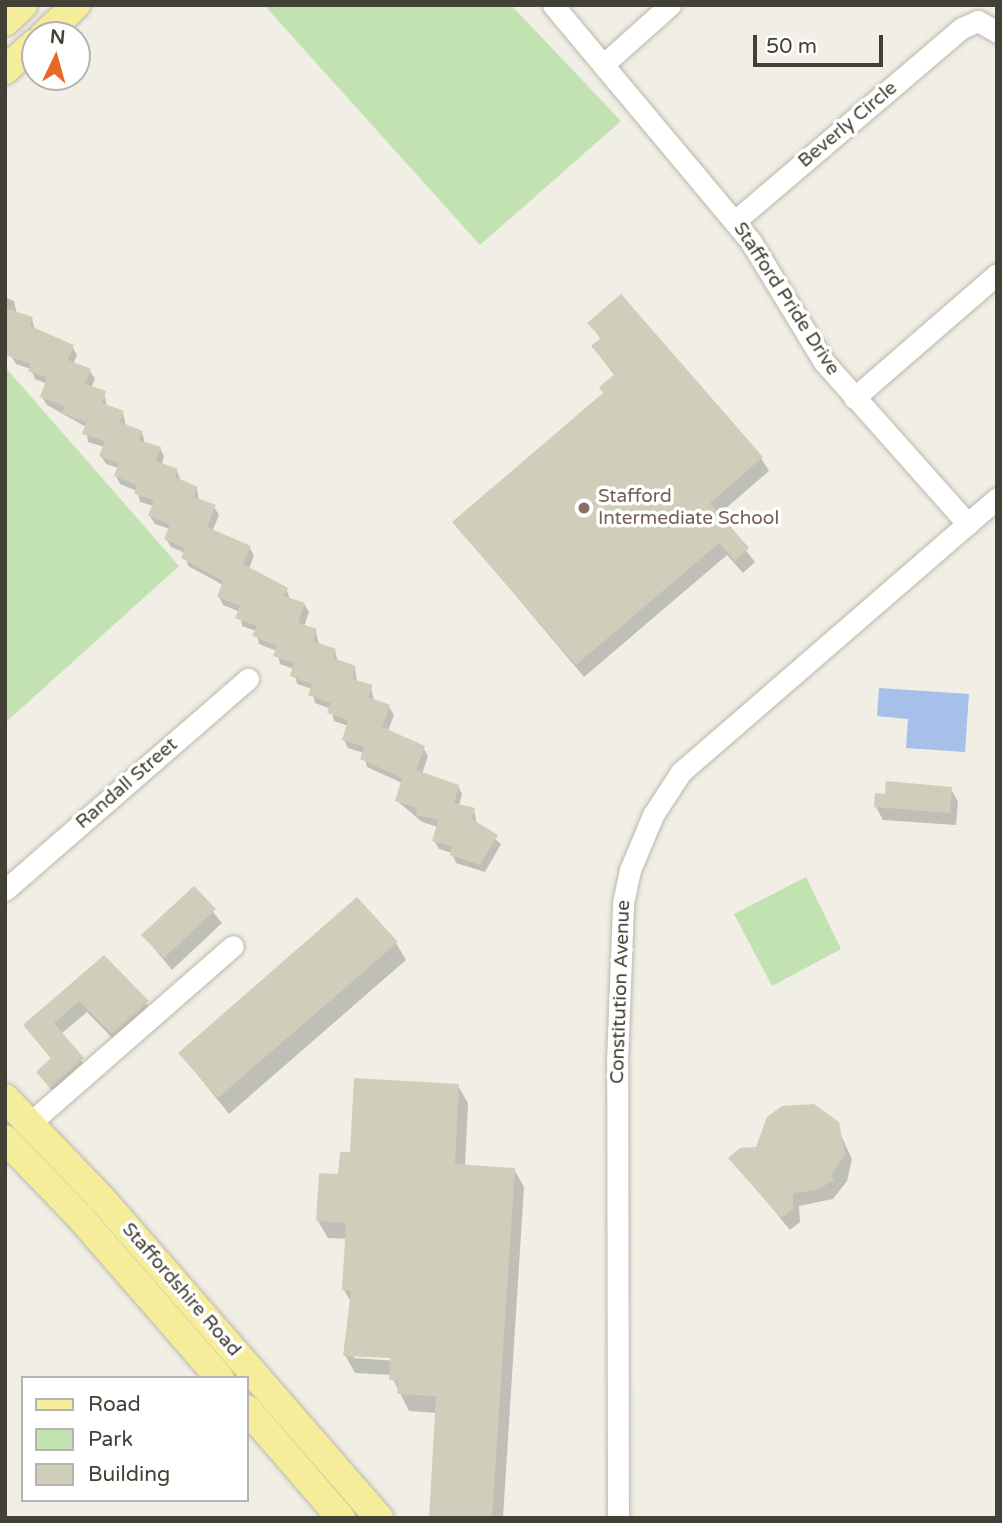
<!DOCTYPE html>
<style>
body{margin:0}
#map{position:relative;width:1002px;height:1523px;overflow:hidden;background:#f1efe5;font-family:"Varela Round",sans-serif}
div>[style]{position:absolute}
.green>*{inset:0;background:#c2e2b1}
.water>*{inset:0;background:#a6c0e9}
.shadow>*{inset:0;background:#0003}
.building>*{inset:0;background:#d1cdbb}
.roads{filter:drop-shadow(0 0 2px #bbb8a9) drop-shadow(0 0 2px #bbb8a9)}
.minor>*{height:21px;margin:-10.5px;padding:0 10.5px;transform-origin:10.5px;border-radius:10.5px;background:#fff}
.major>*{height:28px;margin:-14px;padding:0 14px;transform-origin:14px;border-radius:14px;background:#f5ed9a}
.dots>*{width:19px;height:19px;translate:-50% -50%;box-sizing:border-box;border:4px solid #fff;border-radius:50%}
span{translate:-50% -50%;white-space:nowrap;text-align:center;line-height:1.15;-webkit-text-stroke:7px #fff;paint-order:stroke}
.street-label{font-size:19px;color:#434035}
.education-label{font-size:19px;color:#785e54}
.left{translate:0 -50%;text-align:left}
.frame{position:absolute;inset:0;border:7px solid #434035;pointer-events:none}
.legend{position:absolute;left:21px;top:1376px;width:228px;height:126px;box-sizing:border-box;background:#fff;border:2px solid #b4b3ae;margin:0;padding:9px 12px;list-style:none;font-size:21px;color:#434035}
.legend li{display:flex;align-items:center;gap:14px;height:35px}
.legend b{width:35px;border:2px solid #b4b3ae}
.north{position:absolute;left:21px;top:21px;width:70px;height:70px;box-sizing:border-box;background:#fff;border:2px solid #b4b3ae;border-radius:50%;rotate:5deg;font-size:19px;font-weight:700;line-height:28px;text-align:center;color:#434035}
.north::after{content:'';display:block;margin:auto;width:24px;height:32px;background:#e66927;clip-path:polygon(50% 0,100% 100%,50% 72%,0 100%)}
.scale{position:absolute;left:753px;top:35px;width:130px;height:32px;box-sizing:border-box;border:4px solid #434035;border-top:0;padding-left:9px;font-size:21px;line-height:24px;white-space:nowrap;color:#434035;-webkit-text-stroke:5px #fff;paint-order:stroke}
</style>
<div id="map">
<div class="green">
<div style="clip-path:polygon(264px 5px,511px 5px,621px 121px,480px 245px)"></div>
<div style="clip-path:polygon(5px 367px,179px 566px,5px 723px)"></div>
<div style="clip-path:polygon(806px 877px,841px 949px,772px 986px,734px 914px)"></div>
</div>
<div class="water">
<div style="clip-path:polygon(879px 688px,969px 694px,965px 752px,906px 748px,908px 719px,877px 716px)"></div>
</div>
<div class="shadow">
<div style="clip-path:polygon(5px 297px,14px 301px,17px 314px,32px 319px,35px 330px,72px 346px,77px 355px,73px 364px,90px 371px,95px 379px,91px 388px,104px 393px,107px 407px,123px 413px,126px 426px,142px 432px,145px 444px,160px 448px,164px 456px,162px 465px,177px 471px,181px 481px,197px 488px,199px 501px,214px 507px,219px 515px,212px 532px,249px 547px,254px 555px,249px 569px,286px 589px,290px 599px,304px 604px,309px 612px,304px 627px,316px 631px,319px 645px,335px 651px,338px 662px,355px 668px,357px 682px,371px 687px,374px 701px,389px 707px,394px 715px,388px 731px,423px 747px,428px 756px,422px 774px,458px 786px,462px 794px,459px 806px,474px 810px,477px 824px,501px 844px,485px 872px,456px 863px,452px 853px,439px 849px,434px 841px,438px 827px,422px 822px,396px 800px,402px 783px,367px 767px,364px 753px,348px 748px,344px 740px,348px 726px,334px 721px,331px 709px,315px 703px,312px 689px,297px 684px,294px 669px,280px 664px,277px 651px,259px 644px,256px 631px,242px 626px,240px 612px,223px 605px,219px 597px,223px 585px,188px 566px,185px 553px,171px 547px,166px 539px,170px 529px,155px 524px,150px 516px,154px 506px,140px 502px,137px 491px,120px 484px,116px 476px,118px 468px,106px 464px,101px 456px,104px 447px,88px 442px,86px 427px,47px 405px,42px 397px,47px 384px,35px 379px,31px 369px,16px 364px,11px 356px,5px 340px)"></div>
<div style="clip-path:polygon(590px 323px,761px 458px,769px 471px,718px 515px,755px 562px,743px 573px,727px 555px,584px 677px,454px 522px,604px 394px,615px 376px,593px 347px,601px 340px)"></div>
<div style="clip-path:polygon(951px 789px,958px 802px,956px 825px,883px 820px,876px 807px)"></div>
<div style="clip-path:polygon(194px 888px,222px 923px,172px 970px,143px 935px)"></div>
<div style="clip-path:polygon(396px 943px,406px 960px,229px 1114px,180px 1053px)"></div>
<div style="clip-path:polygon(104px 957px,155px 1014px,119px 1045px,87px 1012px,61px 1034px,89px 1071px,58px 1099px,38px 1072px,52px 1060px,25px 1026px)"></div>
<div style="clip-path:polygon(evenodd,458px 1086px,468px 1103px,465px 1167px,514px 1169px,524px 1187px,503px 1518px,431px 1518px,437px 1413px,409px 1411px,391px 1375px,355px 1373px,345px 1355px,351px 1302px,344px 1290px,347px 1239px,328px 1238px,318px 1221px,352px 1154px,458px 1086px,354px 1355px,399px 1357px,398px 1361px,354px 1358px,354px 1355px)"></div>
<div style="clip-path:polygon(833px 1118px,852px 1159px,847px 1181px,833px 1199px,799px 1206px,800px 1222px,790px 1230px,731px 1158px)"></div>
</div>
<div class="building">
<div style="clip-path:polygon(621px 294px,763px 457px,710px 503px,749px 548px,735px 561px,719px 543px,576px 665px,452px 522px,603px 393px,599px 387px,615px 374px,591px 346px,601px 338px,587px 323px)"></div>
<div style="clip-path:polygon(5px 308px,33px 317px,30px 326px,74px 345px,68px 360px,91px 369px,85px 384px,106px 391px,102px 403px,124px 411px,120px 422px,143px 431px,139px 440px,161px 447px,156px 461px,178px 469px,175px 477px,198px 487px,194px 497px,216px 505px,207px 527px,251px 546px,243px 564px,288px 588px,284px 596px,305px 603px,298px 623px,317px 629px,313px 641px,336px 649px,333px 658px,356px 666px,352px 679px,373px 685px,368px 697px,390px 705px,382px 727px,425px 746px,416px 770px,459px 785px,454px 803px,475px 808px,472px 819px,498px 835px,480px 865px,450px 855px,452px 846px,432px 841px,438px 820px,416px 815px,417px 808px,395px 801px,402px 778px,360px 759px,364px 747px,342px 740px,348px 720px,327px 713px,331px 703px,308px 695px,312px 684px,290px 676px,294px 663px,273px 656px,277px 646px,252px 636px,257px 626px,235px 618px,240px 606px,217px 597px,223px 581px,181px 558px,185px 548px,164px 539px,170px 524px,148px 516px,154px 500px,134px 494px,137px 485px,114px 476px,119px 463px,99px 456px,105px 441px,82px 434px,86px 422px,62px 413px,64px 406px,40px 397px,47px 378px,28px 371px,31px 364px,5px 355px)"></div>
<div style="clip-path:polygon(886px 781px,952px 787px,950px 813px,874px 807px,875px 793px,885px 794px)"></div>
<div style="clip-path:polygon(194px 886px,216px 909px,164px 958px,141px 935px)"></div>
<div style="clip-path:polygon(357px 897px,398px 942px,218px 1098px,178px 1053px)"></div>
<div style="clip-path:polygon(104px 955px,149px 1001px,112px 1034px,79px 1001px,54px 1023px,84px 1058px,50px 1088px,36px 1072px,51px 1058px,23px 1025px)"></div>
<div style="clip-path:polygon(354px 1078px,459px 1084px,455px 1164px,515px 1168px,492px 1518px,429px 1518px,436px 1396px,397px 1394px,398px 1381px,389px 1380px,390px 1358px,343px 1356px,351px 1291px,342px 1290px,346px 1223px,316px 1221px,319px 1173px,338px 1174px,340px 1152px,350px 1152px)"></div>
<div style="clip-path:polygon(814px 1104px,839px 1122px,845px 1154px,831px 1176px,834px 1180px,817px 1190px,793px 1193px,793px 1209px,781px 1218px,728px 1158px,740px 1148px,756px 1147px,767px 1117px,782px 1106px)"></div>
</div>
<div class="roads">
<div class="minor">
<div style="left:553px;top:5px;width:309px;rotate:50.1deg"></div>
<div style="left:751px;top:242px;width:140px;rotate:58.7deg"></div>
<div style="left:824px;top:362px;width:217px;rotate:48.4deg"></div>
<div style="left:604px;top:64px;width:89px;rotate:-41.8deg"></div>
<div style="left:735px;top:221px;width:298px;rotate:-40.4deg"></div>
<div style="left:962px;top:28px;width:17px;rotate:-24deg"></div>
<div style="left:978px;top:21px;width:22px;rotate:30deg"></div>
<div style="left:854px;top:398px;width:189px;rotate:-40.9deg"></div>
<div style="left:5px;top:890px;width:322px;rotate:-41deg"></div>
<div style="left:30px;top:1123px;width:269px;rotate:-41.1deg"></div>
<div style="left:618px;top:1518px;width:456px;rotate:-90.1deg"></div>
<div style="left:617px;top:1062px;width:159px;rotate:-87.8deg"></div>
<div style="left:623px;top:903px;width:34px;rotate:-78deg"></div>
<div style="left:630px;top:870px;width:60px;rotate:-67.3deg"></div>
<div style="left:653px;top:815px;width:51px;rotate:-56.9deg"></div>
<div style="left:681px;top:772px;width:418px;rotate:-40.9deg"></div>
</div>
<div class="major">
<div style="left:5px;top:22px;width:25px;rotate:-43deg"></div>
<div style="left:44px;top:35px;width:44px;rotate:-43.2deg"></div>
<div style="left:5px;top:70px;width:40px;rotate:-42deg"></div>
<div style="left:5px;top:1098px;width:139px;rotate:46.2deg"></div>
<div style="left:101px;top:1198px;width:424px;rotate:49deg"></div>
<div style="left:5px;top:1139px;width:108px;rotate:46.1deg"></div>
<div style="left:80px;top:1217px;width:213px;rotate:49deg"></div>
<div style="left:247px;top:1409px;width:144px;rotate:49.2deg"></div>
</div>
</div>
<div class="dots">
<div style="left:584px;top:508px;background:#8d6e63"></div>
</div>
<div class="street-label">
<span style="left:848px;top:125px;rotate:-40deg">Beverly Circle</span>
<span style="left:786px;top:299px;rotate:57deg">Stafford Pride Drive</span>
<span style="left:127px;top:784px;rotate:-41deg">Randall Street</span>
<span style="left:621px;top:992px;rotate:-88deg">Constitution Avenue</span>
<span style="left:181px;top:1290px;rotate:49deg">Staffordshire Road</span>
</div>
<div class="education-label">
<span class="left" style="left:598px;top:508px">Stafford<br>Intermediate School</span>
</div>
<div class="frame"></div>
<ul class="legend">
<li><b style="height:9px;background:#f5ed9a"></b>Road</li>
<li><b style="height:19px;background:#c2e2b1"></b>Park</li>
<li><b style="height:19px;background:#d1cdbb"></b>Building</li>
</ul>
<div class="north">N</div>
<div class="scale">50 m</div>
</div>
